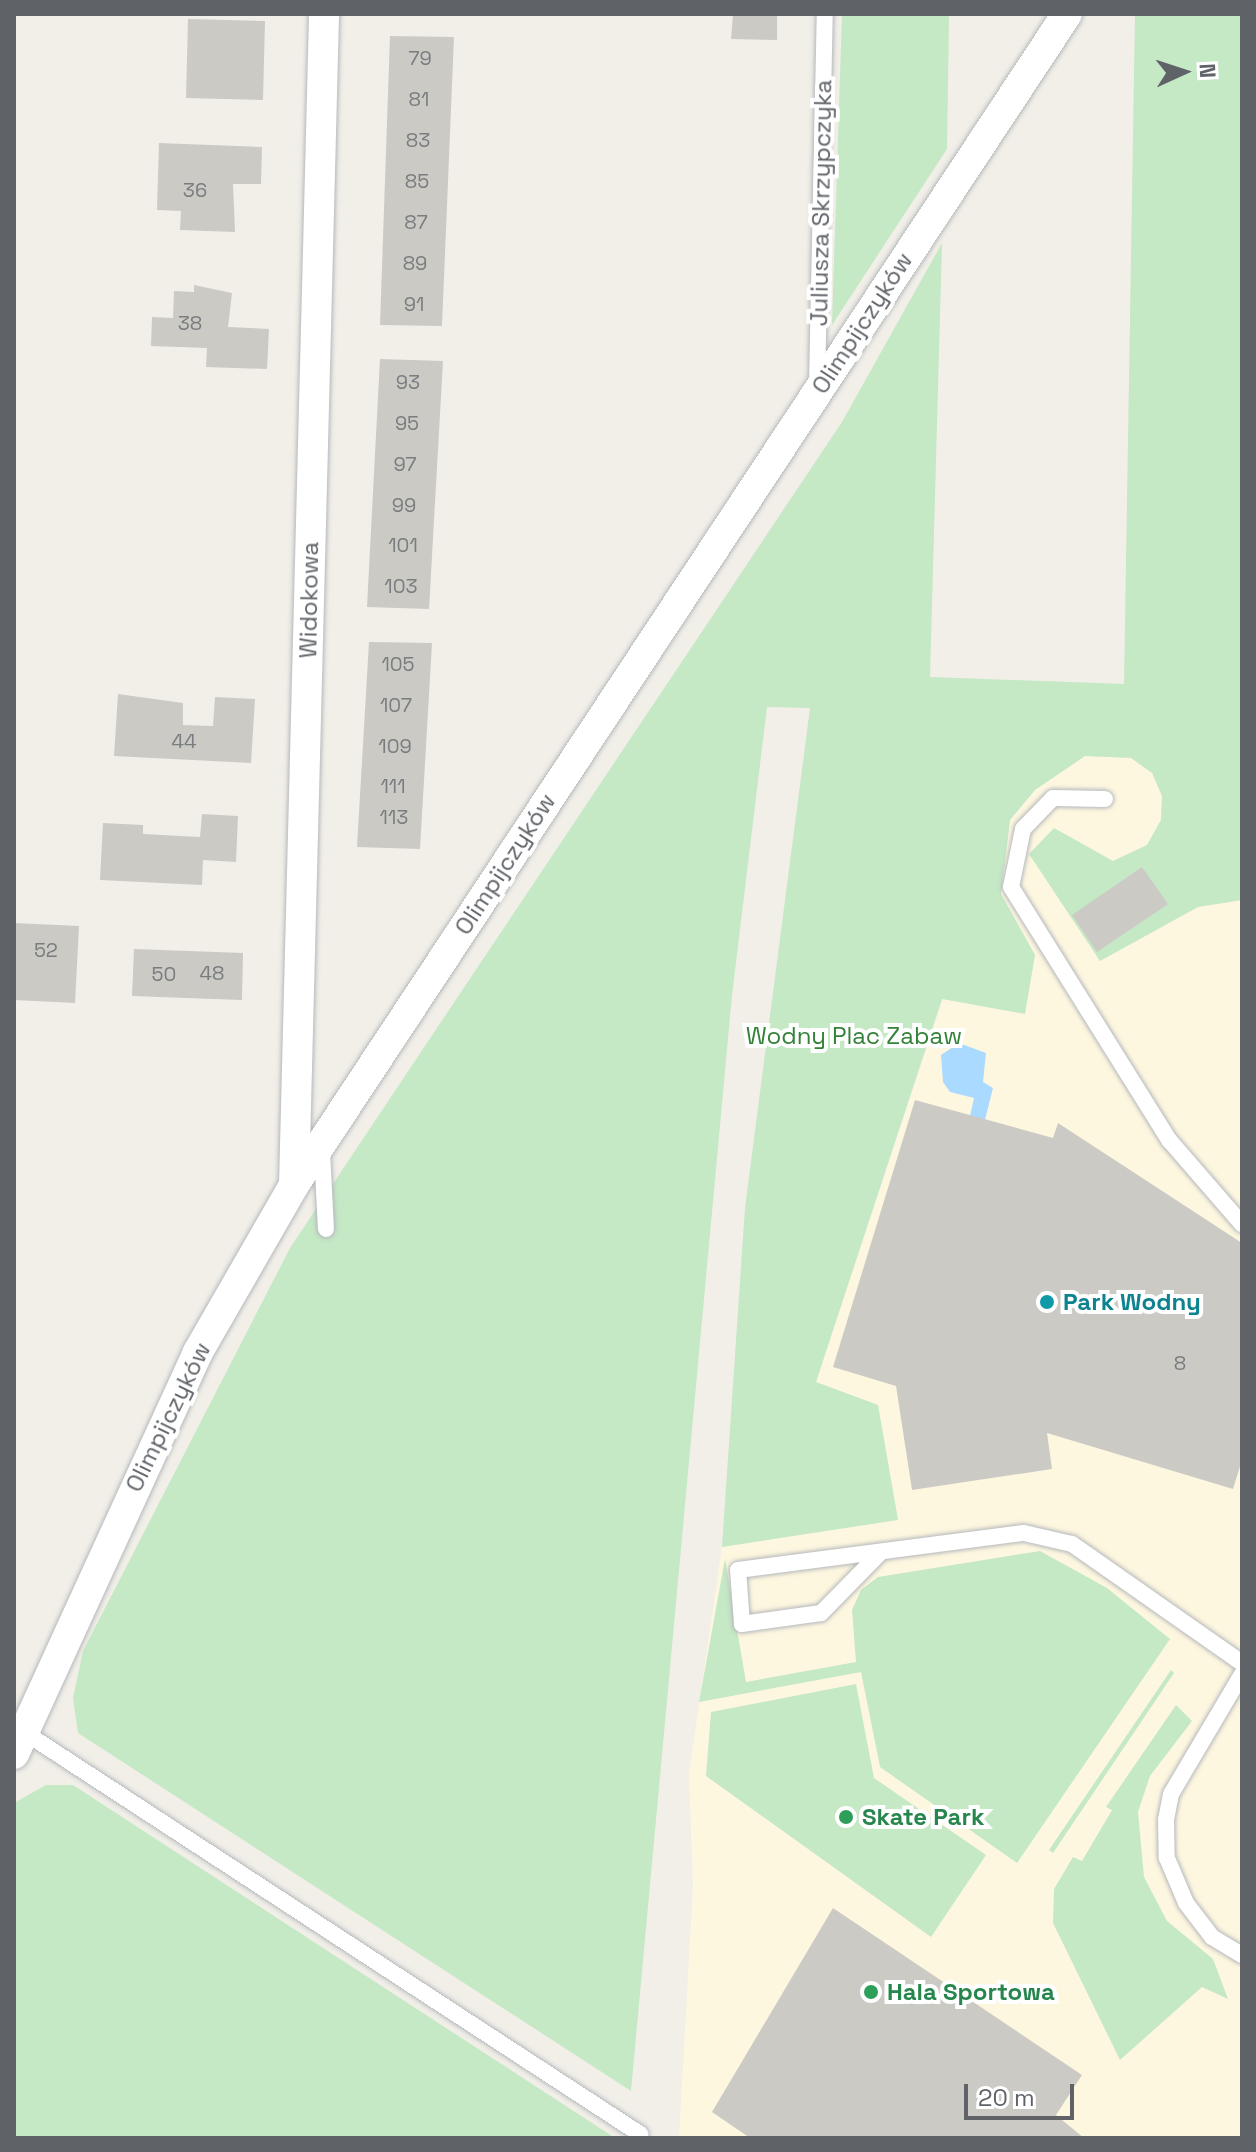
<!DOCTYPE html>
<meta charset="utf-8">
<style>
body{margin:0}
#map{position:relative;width:1256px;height:2152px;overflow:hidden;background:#f1efe8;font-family:"Space Grotesk",sans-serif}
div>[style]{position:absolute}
.commercial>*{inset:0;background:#fef7e0}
.green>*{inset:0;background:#c5e8c5}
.water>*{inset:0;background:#aadaff}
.building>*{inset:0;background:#cccac5}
.roads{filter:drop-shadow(0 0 2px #b5b8bc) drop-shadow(0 0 2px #b5b8bc)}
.lane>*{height:16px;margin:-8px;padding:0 8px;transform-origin:8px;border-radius:8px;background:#fff}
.street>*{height:30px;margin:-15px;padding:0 15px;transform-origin:15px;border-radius:15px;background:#fff}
.dots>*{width:22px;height:22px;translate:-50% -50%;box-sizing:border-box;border:4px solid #fff;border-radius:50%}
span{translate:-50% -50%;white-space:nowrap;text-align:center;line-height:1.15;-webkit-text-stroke:8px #fff;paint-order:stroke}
.number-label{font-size:20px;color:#7a7d7f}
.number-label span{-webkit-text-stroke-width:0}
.street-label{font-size:24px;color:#5f6368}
.park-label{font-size:24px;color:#348238}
.culture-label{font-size:24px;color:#0d838f;font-weight:700}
.left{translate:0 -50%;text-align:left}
.leisure-label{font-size:24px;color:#27864d;font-weight:700}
.frame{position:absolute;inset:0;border:16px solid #5f6368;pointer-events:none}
.north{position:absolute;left:1144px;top:32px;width:80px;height:80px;-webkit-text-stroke:6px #fff;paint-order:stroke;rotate:87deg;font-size:22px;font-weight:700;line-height:32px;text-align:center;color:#5f6368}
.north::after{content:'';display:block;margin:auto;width:28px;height:36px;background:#5f6368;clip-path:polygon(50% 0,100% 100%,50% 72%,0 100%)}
.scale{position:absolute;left:964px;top:2084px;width:110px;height:36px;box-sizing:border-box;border:4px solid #5f6368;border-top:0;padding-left:10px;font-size:24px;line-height:28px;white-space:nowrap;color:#5f6368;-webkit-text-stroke:6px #fff;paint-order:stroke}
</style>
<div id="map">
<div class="commercial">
<div style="clip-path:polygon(1085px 756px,1131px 758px,1152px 773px,1162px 795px,1161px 820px,1147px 845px,1113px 861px,1054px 828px,1100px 961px,1198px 907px,1242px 900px,1242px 2138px,679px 2138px,693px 1886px,689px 1774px,722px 1547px,898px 1519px,878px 1405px,816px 1382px,943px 999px,1025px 1013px,1035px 955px,1001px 894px,1010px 820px,1035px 790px)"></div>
</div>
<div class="green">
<div style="clip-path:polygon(842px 14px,949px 14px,947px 149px,832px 325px)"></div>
<div style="clip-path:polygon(1135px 14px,1242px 14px,1242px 900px,1198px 907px,1100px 961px,1029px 854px,1054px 828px,1113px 861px,1147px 845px,1161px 820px,1162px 796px,1152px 773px,1131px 758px,1085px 756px,1035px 790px,1010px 820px,1001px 894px,1035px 955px,1025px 1014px,942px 999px,816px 1382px,878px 1405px,898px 1520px,722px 1547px,745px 1208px,810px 708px,767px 707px,732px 995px,631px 2091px,78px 1733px,73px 1698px,83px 1651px,290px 1248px,842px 422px,942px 243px,930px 677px,1124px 684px)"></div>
<div style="clip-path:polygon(1040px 1551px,1107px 1588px,1170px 1639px,1017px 1863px,880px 1767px,861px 1672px,699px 1702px,725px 1559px,746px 1682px,856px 1662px,852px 1610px,861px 1590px,878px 1577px)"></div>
<div style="clip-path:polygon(1171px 1670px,1174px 1673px,1053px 1853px,1049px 1850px)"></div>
<div style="clip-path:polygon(856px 1684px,874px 1778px,986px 1855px,931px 1937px,706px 1776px,711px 1712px)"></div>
<div style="clip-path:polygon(1176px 1705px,1192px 1721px,1150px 1776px,1138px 1812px,1144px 1877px,1167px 1921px,1213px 1959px,1228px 1999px,1202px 1987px,1120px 2060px,1053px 1923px,1054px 1889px,1073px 1857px,1082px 1861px,1112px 1810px,1106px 1807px)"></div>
<div style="clip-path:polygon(46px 1785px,73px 1785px,615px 2138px,14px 2138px,14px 1803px)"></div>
</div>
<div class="water">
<div style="clip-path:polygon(959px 1043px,986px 1053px,983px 1082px,993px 1088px,985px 1120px,970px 1116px,974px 1098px,950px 1092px,943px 1082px,941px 1055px)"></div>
</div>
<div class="building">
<div style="clip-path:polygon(733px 14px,777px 14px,777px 40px,731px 39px)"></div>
<div style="clip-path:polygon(188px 19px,265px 21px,263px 100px,186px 98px)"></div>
<div style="clip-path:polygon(390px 36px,454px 37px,442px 326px,380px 325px)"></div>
<div style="clip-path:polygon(159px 143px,262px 147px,261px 184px,233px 184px,235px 232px,180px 230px,181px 211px,157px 210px)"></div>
<div style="clip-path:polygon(194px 285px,232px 293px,228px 327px,269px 329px,267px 369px,206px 367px,207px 348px,151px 346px,152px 317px,173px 318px,174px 291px,194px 292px)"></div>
<div style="clip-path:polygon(380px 359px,443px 361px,429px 609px,367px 607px)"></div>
<div style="clip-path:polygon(369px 642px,432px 643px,420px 849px,357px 847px)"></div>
<div style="clip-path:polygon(118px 694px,183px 703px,183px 725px,213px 726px,215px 697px,255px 699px,251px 763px,114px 756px)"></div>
<div style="clip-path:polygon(202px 814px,238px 816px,236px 862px,203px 860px,202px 885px,100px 880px,103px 823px,143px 825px,143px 834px,200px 837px)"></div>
<div style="clip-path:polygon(1142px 867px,1168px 904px,1097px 952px,1072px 915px)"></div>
<div style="clip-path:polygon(14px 923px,79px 926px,75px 1003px,14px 1000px)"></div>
<div style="clip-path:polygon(134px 949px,243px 953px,242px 1000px,132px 996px)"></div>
<div style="clip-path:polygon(915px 1100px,1053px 1138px,1058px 1123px,1242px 1243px,1242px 1460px,1233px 1489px,1047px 1433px,1052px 1469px,912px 1490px,896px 1386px,833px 1367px)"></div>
<div style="clip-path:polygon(833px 1908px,1082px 2075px,1056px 2115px,1084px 2138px,750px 2138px,712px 2112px)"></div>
</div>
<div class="roads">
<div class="lane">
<div style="left:817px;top:384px;width:370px;rotate:-88.8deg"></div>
<div style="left:1105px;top:799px;width:52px;rotate:-178.9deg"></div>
<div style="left:1053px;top:798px;width:43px;rotate:134.1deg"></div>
<div style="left:1023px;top:829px;width:59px;rotate:101.7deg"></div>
<div style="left:1011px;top:887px;width:300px;rotate:58deg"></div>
<div style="left:1170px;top:1141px;width:110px;rotate:49.1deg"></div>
<div style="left:322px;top:1151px;width:78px;rotate:87.1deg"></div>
<div style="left:881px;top:1552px;width:86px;rotate:134.5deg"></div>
<div style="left:821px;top:1613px;width:80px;rotate:172.1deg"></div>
<div style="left:742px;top:1624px;width:54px;rotate:-94.2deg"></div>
<div style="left:738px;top:1570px;width:288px;rotate:-7.4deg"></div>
<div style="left:1024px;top:1533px;width:49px;rotate:12.9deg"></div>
<div style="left:1072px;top:1544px;width:208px;rotate:35deg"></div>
<div style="left:1242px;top:1674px;width:139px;rotate:120.6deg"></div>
<div style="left:1171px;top:1794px;width:25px;rotate:101deg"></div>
<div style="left:1166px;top:1819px;width:39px;rotate:89deg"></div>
<div style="left:1167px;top:1858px;width:49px;rotate:67.1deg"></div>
<div style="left:1186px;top:1903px;width:43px;rotate:52.6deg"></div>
<div style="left:1212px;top:1937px;width:35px;rotate:31deg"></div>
<div style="left:24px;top:1732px;width:736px;rotate:33.13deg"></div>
</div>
<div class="street">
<div style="left:294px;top:1185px;width:1171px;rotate:-88.53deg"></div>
<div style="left:14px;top:1754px;width:442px;rotate:-65.4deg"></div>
<div style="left:198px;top:1352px;width:193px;rotate:-60.1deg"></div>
<div style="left:294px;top:1185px;width:1403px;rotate:-56.57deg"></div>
</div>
</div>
<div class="dots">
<div style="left:1047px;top:1302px;background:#0f9aa8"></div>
<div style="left:846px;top:1817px;background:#2e9e5b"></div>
<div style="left:871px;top:1992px;background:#2e9e5b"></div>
</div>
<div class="number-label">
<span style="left:420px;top:58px">79</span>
<span style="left:419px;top:99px">81</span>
<span style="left:418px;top:140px">83</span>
<span style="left:417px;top:181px">85</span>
<span style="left:195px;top:190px">36</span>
<span style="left:416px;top:222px">87</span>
<span style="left:415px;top:263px">89</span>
<span style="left:414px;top:304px">91</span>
<span style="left:190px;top:323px">38</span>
<span style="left:408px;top:382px">93</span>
<span style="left:407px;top:423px">95</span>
<span style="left:405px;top:464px">97</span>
<span style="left:404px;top:505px">99</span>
<span style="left:403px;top:545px">101</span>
<span style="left:401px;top:586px">103</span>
<span style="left:398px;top:664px">105</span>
<span style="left:396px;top:705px">107</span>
<span style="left:184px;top:741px">44</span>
<span style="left:395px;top:746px">109</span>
<span style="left:393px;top:786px">111</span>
<span style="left:394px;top:817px">113</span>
<span style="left:46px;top:950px">52</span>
<span style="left:212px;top:973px">48</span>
<span style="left:164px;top:974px">50</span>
<span style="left:1180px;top:1363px">8</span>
</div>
<div class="street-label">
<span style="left:821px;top:203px;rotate:-89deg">Juliusza Skrzypczyka</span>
<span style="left:862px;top:323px;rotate:-57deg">Olimpijczyków</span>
<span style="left:309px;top:600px;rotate:-89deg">Widokowa</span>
<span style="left:505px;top:864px;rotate:-57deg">Olimpijczyków</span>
<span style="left:168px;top:1417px;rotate:-64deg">Olimpijczyków</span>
</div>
<div class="park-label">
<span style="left:854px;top:1036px">Wodny Plac Zabaw</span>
</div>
<div class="culture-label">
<span class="left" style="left:1063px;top:1302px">Park Wodny</span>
</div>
<div class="leisure-label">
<span class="left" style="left:862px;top:1817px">Skate Park</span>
<span class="left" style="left:887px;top:1992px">Hala Sportowa</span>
</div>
<div class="frame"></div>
<div class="north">N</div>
<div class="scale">20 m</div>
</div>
